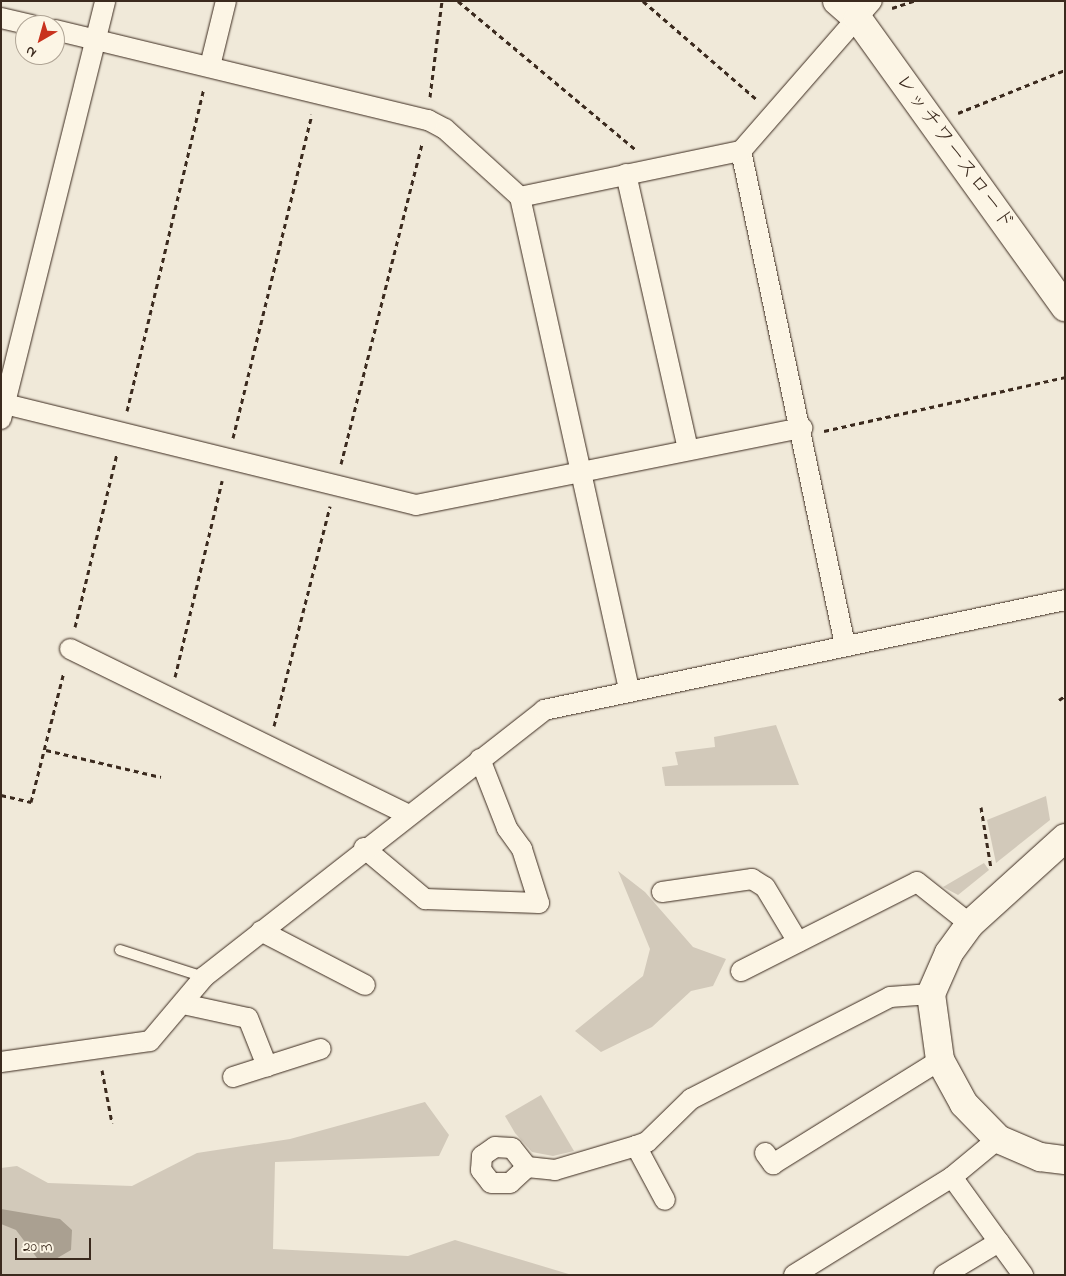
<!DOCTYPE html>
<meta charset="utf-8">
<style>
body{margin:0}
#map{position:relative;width:1066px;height:1276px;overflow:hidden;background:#f0e9d9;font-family:"Indie Flower","Klee One",sans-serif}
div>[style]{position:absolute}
.green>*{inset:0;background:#d2c9ba}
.water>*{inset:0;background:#aaa091}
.path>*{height:3px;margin-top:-1.5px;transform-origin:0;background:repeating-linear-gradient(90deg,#3b2a1e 0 5px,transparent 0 9px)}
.roads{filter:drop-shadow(0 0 1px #3b2a1e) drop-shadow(0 0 1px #3b2a1e)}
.lane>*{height:10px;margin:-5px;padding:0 5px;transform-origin:5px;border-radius:5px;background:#fcf5e5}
.street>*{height:20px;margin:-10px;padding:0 10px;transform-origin:10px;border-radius:10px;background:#fcf5e5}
.secondary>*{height:28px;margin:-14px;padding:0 14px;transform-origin:14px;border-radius:14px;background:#fcf5e5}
span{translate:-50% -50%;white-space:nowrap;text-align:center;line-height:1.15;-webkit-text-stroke:4px #fcf5e5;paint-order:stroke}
.street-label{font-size:21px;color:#3b2a1e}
.frame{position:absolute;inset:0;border:2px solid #3b2a1e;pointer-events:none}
.north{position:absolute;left:15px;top:15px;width:50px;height:50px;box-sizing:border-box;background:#fcf5e5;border:1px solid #afa495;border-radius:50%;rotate:218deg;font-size:14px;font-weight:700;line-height:20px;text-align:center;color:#3b2a1e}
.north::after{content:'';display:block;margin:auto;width:18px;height:22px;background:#c8321e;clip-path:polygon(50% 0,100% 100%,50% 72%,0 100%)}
.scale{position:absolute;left:15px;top:1238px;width:76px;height:22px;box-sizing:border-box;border:2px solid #3b2a1e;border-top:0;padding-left:6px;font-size:15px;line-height:18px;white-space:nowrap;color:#3b2a1e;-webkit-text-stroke:4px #fcf5e5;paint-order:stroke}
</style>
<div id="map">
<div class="green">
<div style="clip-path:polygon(776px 725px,799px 785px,665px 786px,662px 767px,678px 765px,675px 752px,715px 747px,714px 737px)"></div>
<div style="clip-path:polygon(1046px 796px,1050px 820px,996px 863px,987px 820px)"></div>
<div style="clip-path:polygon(984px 863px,989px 870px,958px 895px,943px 887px)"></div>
<div style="clip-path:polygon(618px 871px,645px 892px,693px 947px,726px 959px,713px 986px,691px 991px,652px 1027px,601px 1052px,575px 1031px,643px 976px,650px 949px)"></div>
<div style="clip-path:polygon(541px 1095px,574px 1151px,553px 1156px,532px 1152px,515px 1133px,505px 1116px)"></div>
<div style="clip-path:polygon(425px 1102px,449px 1135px,439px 1156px,275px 1162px,273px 1249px,408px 1256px,455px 1240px,572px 1275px,1px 1275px,1px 1168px,17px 1166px,48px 1183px,132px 1186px,197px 1153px,290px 1139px)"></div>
</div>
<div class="water">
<div style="clip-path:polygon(1px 1209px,60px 1219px,72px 1230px,71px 1250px,54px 1260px,37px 1258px,16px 1230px,1px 1224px)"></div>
</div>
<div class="path">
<div style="left:458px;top:1px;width:232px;rotate:39.9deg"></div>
<div style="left:643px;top:1px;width:150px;rotate:40.9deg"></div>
<div style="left:892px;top:8px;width:23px;rotate:-18deg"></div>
<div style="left:430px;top:97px;width:97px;rotate:-82.9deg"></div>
<div style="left:958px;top:113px;width:115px;rotate:-21.9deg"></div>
<div style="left:127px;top:411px;width:331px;rotate:-76.6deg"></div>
<div style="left:824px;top:431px;width:247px;rotate:-12.6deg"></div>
<div style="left:233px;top:438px;width:333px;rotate:-76.3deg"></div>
<div style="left:341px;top:464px;width:331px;rotate:-75.8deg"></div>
<div style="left:75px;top:627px;width:179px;rotate:-76.4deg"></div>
<div style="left:175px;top:677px;width:202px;rotate:-76.5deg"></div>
<div style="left:1059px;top:700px;width:7px;rotate:-34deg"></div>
<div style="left:274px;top:726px;width:227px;rotate:-75.7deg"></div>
<div style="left:46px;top:750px;width:118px;rotate:13.2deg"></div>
<div style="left:1px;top:795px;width:31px;rotate:13deg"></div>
<div style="left:31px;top:802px;width:134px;rotate:-75.8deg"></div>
<div style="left:981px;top:807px;width:62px;rotate:80.7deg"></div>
<div style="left:102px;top:1070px;width:54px;rotate:79.3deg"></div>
</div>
<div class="roads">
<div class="lane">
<div style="left:120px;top:950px;width:88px;rotate:17.8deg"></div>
</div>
<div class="street">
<div style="left:1px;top:18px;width:32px;rotate:13deg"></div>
<div style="left:55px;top:30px;width:384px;rotate:13.6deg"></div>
<div style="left:428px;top:120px;width:19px;rotate:28deg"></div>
<div style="left:445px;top:129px;width:101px;rotate:42.2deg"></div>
<div style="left:520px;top:197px;width:504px;rotate:77.51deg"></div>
<div style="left:210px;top:66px;width:67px;rotate:-76.2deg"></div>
<div style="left:741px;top:151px;width:505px;rotate:78.11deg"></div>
<div style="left:626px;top:174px;width:282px;rotate:77.3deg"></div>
<div style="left:520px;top:197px;width:226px;rotate:-11.8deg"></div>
<div style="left:741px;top:151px;width:199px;rotate:-48.9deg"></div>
<div style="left:1px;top:403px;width:427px;rotate:13.8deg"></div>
<div style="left:416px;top:505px;width:394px;rotate:-11.3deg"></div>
<div style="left:1px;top:419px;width:431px;rotate:-76deg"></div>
<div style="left:70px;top:649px;width:377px;rotate:26.1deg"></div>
<div style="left:364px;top:848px;width:80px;rotate:39.9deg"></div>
<div style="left:425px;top:899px;width:114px;rotate:2deg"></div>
<div style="left:539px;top:903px;width:57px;rotate:-107.5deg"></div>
<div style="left:522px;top:849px;width:26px;rotate:-126deg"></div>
<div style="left:507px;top:828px;width:74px;rotate:-111.4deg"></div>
<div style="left:662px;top:892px;width:91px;rotate:-8.2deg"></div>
<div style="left:752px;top:879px;width:15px;rotate:32deg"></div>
<div style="left:765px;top:887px;width:64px;rotate:59deg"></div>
<div style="left:261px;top:931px;width:117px;rotate:27.4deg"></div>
<div style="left:741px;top:971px;width:197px;rotate:-26.8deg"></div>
<div style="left:917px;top:882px;width:68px;rotate:38.4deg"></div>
<div style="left:183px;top:1004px;width:66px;rotate:12.2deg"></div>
<div style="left:248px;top:1018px;width:52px;rotate:68.4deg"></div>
<div style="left:1px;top:1062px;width:150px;rotate:-8deg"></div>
<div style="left:150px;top:1041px;width:84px;rotate:-49.8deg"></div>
<div style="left:204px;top:977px;width:432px;rotate:-38.1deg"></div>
<div style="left:544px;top:710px;width:532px;rotate:-11.92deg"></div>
<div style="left:233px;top:1077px;width:92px;rotate:-17.7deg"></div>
<div style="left:636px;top:1146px;width:61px;rotate:61.8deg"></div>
<div style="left:765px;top:1153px;width:14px;rotate:54deg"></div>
<div style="left:773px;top:1164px;width:197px;rotate:-31.9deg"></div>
<div style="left:527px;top:1167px;width:24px;rotate:-128deg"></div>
<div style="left:512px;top:1148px;width:17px;rotate:-177deg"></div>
<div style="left:495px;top:1147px;width:16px;rotate:145deg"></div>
<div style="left:482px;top:1156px;width:14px;rotate:94deg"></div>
<div style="left:481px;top:1170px;width:16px;rotate:52deg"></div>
<div style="left:491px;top:1183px;width:19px"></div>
<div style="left:510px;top:1183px;width:23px;rotate:-43deg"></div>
<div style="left:527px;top:1167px;width:28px;rotate:6deg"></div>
<div style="left:555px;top:1170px;width:84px;rotate:-16.5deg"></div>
<div style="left:636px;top:1146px;width:12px;rotate:-20deg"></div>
<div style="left:647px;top:1142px;width:62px;rotate:-44.3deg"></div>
<div style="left:691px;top:1099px;width:224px;rotate:-27.1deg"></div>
<div style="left:890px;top:997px;width:41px;rotate:-4.2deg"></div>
<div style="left:999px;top:1242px;width:41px;rotate:54deg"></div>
<div style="left:794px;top:1275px;width:186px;rotate:-31.8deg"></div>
<div style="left:952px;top:1177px;width:60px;rotate:-39.6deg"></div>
<div style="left:944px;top:1275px;width:64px;rotate:-31deg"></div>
<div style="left:999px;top:1242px;width:80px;rotate:-125.9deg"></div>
</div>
<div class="secondary">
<div style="left:837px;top:1px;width:28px;rotate:41deg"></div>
<div style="left:858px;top:19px;width:355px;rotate:54.3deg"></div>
<div style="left:1065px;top:838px;width:128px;rotate:137.8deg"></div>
<div style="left:970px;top:924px;width:36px;rotate:126deg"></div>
<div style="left:949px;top:953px;width:45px;rotate:113.7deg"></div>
<div style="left:931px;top:994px;width:67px;rotate:82.2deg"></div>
<div style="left:940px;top:1060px;width:50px;rotate:61.4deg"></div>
<div style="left:964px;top:1104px;width:49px;rotate:45.8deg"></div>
<div style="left:998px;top:1139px;width:46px;rotate:23.2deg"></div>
<div style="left:1040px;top:1157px;width:25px;rotate:7deg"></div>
</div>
</div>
<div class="street-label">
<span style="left:954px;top:152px;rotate:54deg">レッチワースロード</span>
</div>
<div class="frame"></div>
<div class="north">N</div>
<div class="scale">20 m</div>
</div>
